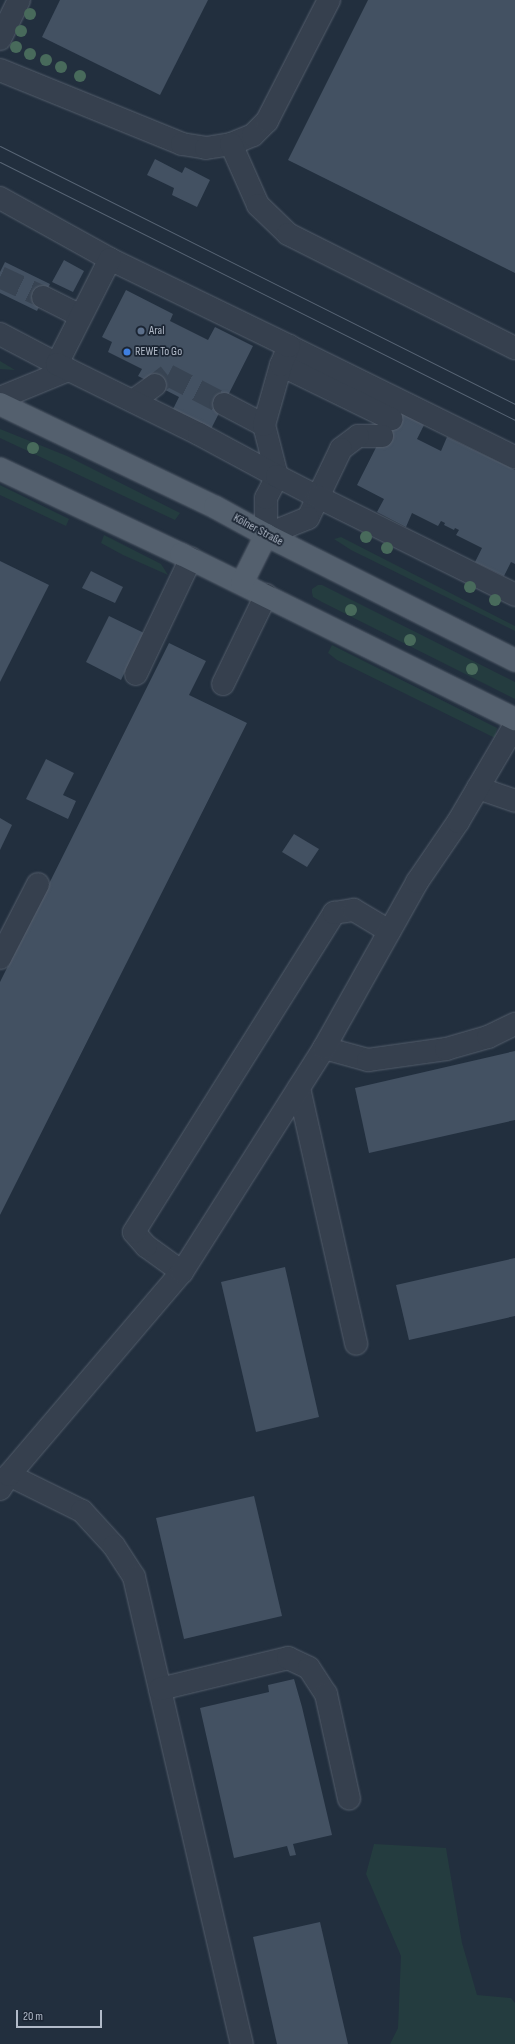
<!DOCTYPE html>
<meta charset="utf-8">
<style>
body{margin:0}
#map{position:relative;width:515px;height:2044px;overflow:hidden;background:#222f3e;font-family:"Sofia Sans Condensed",sans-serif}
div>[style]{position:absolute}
.green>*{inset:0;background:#243c3f}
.building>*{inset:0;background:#435162}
.minor-tunnel>*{height:22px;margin-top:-11px;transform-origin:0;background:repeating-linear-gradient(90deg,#384453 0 22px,transparent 0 33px)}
.roads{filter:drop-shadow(0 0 1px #545e6c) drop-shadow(0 0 1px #545e6c)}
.minor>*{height:22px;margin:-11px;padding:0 11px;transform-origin:11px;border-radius:11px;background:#36404e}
.major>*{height:22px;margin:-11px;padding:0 11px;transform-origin:11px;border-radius:11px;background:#54606e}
.tram>*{height:1px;margin:-0.5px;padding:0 0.5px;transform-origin:0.5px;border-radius:0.5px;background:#586575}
.trees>*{width:12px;height:12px;margin:-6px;border-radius:50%;background:#486a5b}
.dots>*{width:11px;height:11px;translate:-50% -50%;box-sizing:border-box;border:2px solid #1b2533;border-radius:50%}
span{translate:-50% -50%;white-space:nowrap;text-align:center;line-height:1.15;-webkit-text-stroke:3.5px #1b2533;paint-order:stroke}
.poi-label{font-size:12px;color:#b2bbc9}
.left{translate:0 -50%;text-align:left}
.street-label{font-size:12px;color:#b2bbc9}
.scale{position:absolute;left:16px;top:2010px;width:86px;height:18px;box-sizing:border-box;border:2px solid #b2bbc9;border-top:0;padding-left:5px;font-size:12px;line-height:14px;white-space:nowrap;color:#b2bbc9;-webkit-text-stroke:3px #1b2533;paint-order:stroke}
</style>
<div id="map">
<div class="green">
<div style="clip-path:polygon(0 361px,15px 370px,0 369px)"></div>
<div style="clip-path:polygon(0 429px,67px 456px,180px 513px,175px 520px,0 438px)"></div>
<div style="clip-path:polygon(0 485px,69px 519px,66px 526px,0 495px)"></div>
<div style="clip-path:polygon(104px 535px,161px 564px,168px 575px,123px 555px,101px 543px)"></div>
<div style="clip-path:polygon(341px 537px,515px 626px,515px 631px,351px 550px,334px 539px)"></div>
<div style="clip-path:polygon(318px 585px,322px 585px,515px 682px,515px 699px,322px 602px,313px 597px,312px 593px,312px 589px)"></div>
<div style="clip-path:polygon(332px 645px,497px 728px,495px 738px,337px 660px,328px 653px)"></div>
<div style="clip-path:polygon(374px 1844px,446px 1848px,462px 1943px,477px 1995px,511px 1998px,515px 2003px,515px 2044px,390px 2044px,398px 2028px,401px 1956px,366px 1874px)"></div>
</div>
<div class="building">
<div style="clip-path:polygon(60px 0,208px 0,160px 95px,42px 37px)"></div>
<div style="clip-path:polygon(368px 0,515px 0,515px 273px,288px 160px)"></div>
<div style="clip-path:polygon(155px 159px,182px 173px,185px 167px,210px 180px,197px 207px,172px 195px,174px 188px,147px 175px)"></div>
<div style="clip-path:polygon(64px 260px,84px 271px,73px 292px,52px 282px)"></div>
<div style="clip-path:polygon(5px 262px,50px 284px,37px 311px,0 293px,0 272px)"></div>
<div style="clip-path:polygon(126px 290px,173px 314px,170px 321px,208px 340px,215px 327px,253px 346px,210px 431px,172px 411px,179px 397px,138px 376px,142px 369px,108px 352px,112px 342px,102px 337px)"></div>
<div style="clip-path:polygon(395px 410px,424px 425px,417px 439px,441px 451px,447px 437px,515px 470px,515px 564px,511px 562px,504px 576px,475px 562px,482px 548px,456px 535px,459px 530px,455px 528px,454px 530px,444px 525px,445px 523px,441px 521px,438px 526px,412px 513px,406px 527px,377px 512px,384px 499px,357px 485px)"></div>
<div style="clip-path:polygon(0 561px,49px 585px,0 682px)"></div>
<div style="clip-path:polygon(91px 571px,123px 587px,115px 603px,82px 588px)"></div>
<div style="clip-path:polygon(109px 616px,144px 633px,121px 680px,86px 662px)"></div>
<div style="clip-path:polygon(169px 643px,206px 661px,189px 695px,247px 723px,0 1215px,0 982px)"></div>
<div style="clip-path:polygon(46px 759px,74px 773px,63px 795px,76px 801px,68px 819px,26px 799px)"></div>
<div style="clip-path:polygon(0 818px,12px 825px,0 850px)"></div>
<div style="clip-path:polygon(294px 834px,319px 849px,307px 867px,282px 852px)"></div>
<div style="clip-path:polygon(515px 1051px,515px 1120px,369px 1153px,355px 1088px)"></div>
<div style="clip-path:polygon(515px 1258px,515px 1316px,409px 1340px,396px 1285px)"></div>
<div style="clip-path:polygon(285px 1267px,319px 1417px,256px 1432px,221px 1282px)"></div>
<div style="clip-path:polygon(254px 1496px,282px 1616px,184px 1639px,156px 1518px)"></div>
<div style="clip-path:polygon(294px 1679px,302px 1707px,332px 1835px,293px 1844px,296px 1855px,290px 1856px,287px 1846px,234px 1858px,200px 1708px,269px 1692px,268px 1685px)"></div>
<div style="clip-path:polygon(320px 1922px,348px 2044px,277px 2044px,253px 1937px)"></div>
</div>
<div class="minor-tunnel">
<div style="left:0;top:277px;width:47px;rotate:24.9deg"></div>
<div style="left:155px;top:385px;width:16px;rotate:-38deg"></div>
<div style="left:168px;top:375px;width:63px;rotate:27.4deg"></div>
</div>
<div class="roads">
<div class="minor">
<div style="left:0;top:39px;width:43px;rotate:-64deg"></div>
<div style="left:0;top:70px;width:196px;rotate:22.1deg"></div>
<div style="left:182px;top:144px;width:24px;rotate:9deg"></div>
<div style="left:206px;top:148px;width:25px;rotate:-9deg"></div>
<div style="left:231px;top:144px;width:24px;rotate:-22deg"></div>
<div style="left:253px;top:135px;width:20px;rotate:-45deg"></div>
<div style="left:267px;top:121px;width:136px;rotate:-62.9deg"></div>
<div style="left:231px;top:144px;width:67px;rotate:66.1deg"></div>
<div style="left:258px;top:205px;width:42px;rotate:44deg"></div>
<div style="left:288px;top:234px;width:254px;rotate:26.7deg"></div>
<div style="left:0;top:198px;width:126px;rotate:29deg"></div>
<div style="left:43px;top:297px;width:42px;rotate:26.6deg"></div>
<div style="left:0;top:334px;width:64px;rotate:27.8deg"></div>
<div style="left:289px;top:346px;width:252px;rotate:26.2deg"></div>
<div style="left:281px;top:365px;width:123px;rotate:26.1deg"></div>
<div style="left:0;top:398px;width:74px;rotate:-22.4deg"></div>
<div style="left:133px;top:401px;width:27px;rotate:-36deg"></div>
<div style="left:224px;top:404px;width:45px;rotate:27.7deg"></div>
<div style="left:382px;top:436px;width:24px;rotate:180deg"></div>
<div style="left:358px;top:436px;width:21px;rotate:143deg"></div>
<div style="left:341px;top:449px;width:53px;rotate:115.6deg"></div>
<div style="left:318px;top:497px;width:23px;rotate:115deg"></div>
<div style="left:308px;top:518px;width:45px;rotate:158deg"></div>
<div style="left:266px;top:535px;width:37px;rotate:-90deg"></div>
<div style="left:266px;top:498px;width:25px;rotate:-63deg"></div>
<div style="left:277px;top:476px;width:53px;rotate:-104.3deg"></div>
<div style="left:264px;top:425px;width:62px;rotate:-74.2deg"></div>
<div style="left:281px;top:365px;width:21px;rotate:-67deg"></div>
<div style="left:289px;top:346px;width:199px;rotate:-154.1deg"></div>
<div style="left:110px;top:259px;width:118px;rotate:116.8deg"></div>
<div style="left:57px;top:364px;width:158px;rotate:26.2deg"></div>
<div style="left:199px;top:434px;width:89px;rotate:28.3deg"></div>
<div style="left:277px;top:476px;width:46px;rotate:27.1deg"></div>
<div style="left:318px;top:497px;width:220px;rotate:26.4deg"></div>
<div style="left:136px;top:674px;width:128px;rotate:-64.6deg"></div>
<div style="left:223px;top:684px;width:99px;rotate:-64.2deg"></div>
<div style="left:478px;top:788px;width:39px;rotate:19deg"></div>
<div style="left:0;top:958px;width:83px;rotate:-62.8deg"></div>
<div style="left:324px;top:1048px;width:46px;rotate:15.3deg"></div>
<div style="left:368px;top:1060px;width:79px;rotate:-8deg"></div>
<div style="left:446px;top:1049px;width:44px;rotate:-15.9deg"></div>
<div style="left:488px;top:1037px;width:30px;rotate:-26deg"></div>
<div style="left:299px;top:1088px;width:262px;rotate:77.4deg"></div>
<div style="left:182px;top:1272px;width:44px;rotate:-144.2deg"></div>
<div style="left:146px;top:1246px;width:18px;rotate:-131deg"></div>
<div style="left:134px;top:1232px;width:377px;rotate:-57.9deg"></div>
<div style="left:334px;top:913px;width:20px;rotate:-9deg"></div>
<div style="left:354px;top:910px;width:41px;rotate:31deg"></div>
<div style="left:9px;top:1475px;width:81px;rotate:26.3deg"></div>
<div style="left:82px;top:1511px;width:47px;rotate:47.6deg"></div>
<div style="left:114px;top:1546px;width:37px;rotate:57deg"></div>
<div style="left:134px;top:1577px;width:479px;rotate:77deg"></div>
<div style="left:0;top:1489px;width:17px;rotate:-57deg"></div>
<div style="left:9px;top:1475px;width:267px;rotate:-49.6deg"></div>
<div style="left:182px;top:1272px;width:265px;rotate:-57.6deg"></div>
<div style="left:324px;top:1048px;width:190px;rotate:-60.7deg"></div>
<div style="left:417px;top:882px;width:73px;rotate:-55.7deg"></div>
<div style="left:458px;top:822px;width:113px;rotate:-59.6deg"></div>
<div style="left:160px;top:1689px;width:132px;rotate:-13.6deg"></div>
<div style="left:288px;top:1658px;width:23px;rotate:25deg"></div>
<div style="left:309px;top:1668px;width:31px;rotate:57deg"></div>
<div style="left:326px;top:1694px;width:107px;rotate:77.6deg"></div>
</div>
<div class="major">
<div style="left:0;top:404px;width:238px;rotate:25.6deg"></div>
<div style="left:215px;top:507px;width:58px;rotate:28.8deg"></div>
<div style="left:266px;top:535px;width:279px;rotate:26.7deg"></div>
<div style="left:0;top:469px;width:200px;rotate:25.2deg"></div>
<div style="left:181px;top:554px;width:373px;rotate:26.3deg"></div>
<div style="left:242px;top:583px;width:54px;rotate:-63.4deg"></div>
</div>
</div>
<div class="tram">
<div style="left:0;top:146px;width:576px;rotate:26.61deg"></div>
<div style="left:0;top:162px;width:576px;rotate:26.61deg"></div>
</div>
<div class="trees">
<div style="left:30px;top:14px"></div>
<div style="left:21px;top:31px"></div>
<div style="left:16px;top:47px"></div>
<div style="left:30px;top:54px"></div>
<div style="left:46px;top:60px"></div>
<div style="left:61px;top:67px"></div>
<div style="left:80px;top:76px"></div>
<div style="left:33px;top:448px"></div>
<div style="left:366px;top:537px"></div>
<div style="left:387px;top:548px"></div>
<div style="left:470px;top:587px"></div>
<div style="left:495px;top:600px"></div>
<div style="left:351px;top:610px"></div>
<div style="left:410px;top:640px"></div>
<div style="left:472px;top:669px"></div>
</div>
<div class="dots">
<div style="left:141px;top:331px;background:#5c6f8a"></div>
<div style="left:127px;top:352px;background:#3f7fe0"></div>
</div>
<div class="poi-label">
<span class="left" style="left:149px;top:331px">Aral</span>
<span class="left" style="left:135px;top:352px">REWE To Go</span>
</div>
<div class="street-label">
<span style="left:258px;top:530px;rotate:28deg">Kölner Straße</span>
</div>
<div class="scale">20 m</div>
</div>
